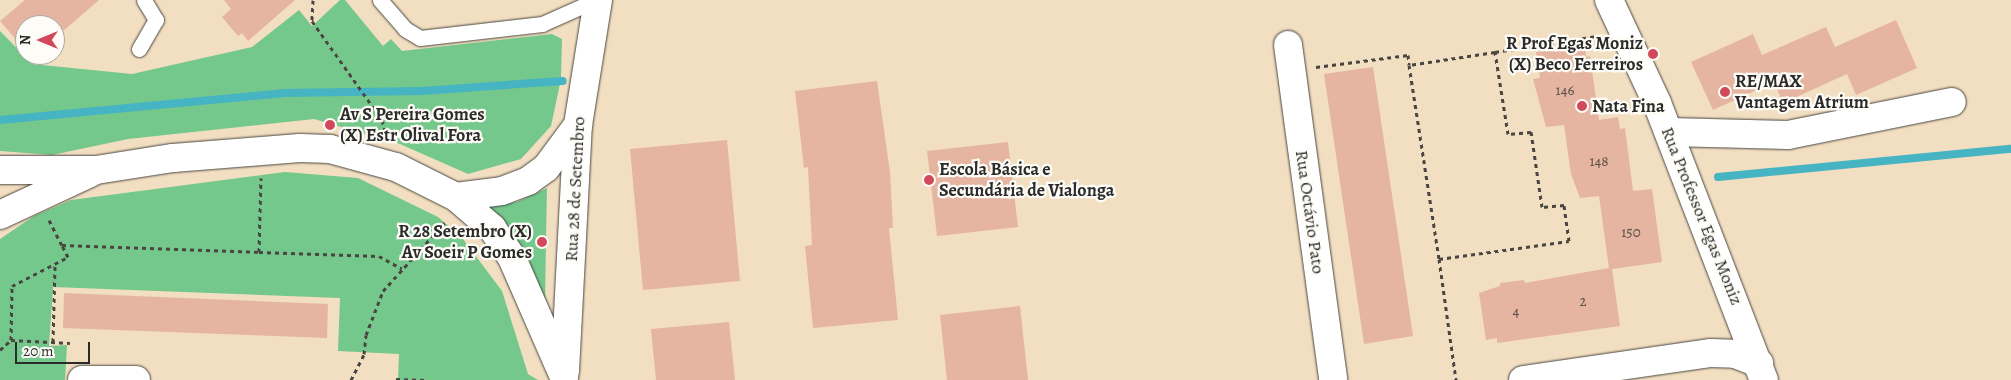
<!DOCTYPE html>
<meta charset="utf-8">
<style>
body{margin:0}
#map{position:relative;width:2011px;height:380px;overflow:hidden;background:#f2dec0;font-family:Alegreya,serif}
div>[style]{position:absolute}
.green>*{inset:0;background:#75c88b}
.stream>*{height:8px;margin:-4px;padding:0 4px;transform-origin:4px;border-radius:4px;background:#46b4c2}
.building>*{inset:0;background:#e5b5a1}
.path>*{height:3px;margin-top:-1.5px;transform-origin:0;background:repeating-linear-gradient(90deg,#494641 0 4px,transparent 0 8px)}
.roads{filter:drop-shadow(0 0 1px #494641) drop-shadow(0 0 1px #494641)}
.service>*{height:15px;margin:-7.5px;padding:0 7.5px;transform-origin:7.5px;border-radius:7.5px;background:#fff}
.minor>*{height:28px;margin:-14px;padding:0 14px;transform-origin:14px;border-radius:14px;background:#fff}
.tertiary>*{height:28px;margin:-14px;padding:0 14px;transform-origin:14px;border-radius:14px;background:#fff}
.dots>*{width:14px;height:14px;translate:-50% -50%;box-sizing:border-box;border:2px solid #fdfcf7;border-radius:50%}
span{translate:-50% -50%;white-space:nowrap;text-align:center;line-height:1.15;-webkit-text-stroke:4.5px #fdfcf7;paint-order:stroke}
.number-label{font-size:15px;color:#5a4e48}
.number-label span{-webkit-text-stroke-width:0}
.poi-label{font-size:18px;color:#2b2b2b;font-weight:700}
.right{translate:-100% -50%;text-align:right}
.left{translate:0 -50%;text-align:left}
.street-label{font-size:18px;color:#2b2b2b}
.north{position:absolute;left:15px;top:15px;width:50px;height:50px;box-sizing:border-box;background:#fdfcf7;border:1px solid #a9a8a5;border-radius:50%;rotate:270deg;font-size:14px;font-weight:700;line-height:20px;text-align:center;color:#2b2b2b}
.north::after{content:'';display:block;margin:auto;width:18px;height:22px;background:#d1495b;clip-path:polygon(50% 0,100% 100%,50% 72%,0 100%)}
.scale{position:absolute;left:15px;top:342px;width:75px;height:22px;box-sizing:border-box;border:2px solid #2b2b2b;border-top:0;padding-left:6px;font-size:15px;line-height:18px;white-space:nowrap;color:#2b2b2b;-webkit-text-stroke:4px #fdfcf7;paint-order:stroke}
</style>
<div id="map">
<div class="green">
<div style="clip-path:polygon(340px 0,345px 0,383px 46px,391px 39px,402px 51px,552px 34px,562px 39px,561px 79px,551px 126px,521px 159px,468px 174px,400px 144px,314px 119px,128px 139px,52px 155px,0 151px,0 31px,32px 64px,132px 74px,252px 47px,299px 10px,312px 26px)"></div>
<div style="clip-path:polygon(285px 172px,358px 178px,438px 217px,463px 239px,502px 291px,528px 374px,538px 380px,398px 380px,399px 354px,338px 351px,340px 298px,53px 287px,49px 346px,67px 345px,65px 380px,0 380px,0 239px,34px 216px,71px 200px)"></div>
<div style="clip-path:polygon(547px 188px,546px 239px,545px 305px,486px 206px,517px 202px)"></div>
</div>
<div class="stream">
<div style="left:0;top:120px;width:284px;rotate:-5.4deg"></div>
<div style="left:283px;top:93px;width:139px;rotate:-0.8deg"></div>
<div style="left:422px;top:91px;width:141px;rotate:-4.1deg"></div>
<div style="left:1718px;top:177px;width:294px;rotate:-5.5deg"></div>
</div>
<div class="building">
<div style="clip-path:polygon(25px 0,99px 0,55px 38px,55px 25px,25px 25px,25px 50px,0 21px)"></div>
<div style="clip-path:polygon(224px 0,295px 0,248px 41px,242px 33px,238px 36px,222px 17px,231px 9px)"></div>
<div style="clip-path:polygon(1896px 20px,1917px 68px,1856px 95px,1847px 74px,1783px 103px,1774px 82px,1713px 110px,1691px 62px,1753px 34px,1762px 55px,1826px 27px,1835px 47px)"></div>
<div style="clip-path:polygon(1585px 46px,1586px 57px,1590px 56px,1599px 120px,1618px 117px,1620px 129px,1625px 128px,1633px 191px,1652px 189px,1662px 262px,1612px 269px,1620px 326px,1497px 343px,1497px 338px,1486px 340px,1479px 293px,1500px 286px,1500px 283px,1524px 280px,1525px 283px,1609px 268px,1599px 196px,1580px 198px,1571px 174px,1564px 125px,1546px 127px,1533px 79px,1540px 78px,1536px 52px)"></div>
<div style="clip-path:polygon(1373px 67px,1413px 336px,1364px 344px,1324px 74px)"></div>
<div style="clip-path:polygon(877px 81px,890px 172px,893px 228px,889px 228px,898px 320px,813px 328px,805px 246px,812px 245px,808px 167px,804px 168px,795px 91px)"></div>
<div style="clip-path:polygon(727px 140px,740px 281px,643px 290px,630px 149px)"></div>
<div style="clip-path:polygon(1008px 142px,1018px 227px,937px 236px,927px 151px)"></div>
<div style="clip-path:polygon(64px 293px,328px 304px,327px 338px,63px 328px)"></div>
<div style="clip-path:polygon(1020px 306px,1028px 380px,947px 380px,940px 315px)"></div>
<div style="clip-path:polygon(729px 322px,735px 380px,656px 380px,651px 329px)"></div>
</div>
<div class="path">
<div style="left:313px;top:0;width:21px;rotate:93deg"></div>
<div style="left:312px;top:21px;width:121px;rotate:54.7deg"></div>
<div style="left:382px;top:120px;width:19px;rotate:74deg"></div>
<div style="left:1495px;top:52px;width:87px;rotate:171.4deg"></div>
<div style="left:1409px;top:65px;width:196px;rotate:81.2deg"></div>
<div style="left:1439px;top:259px;width:131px;rotate:-7.9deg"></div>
<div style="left:1569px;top:241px;width:36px;rotate:-98deg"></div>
<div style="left:1564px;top:205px;width:22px;rotate:175deg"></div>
<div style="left:1542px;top:207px;width:76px;rotate:-98.3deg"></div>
<div style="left:1531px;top:132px;width:23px;rotate:175deg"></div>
<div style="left:1508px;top:134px;width:83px;rotate:-99deg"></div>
<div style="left:1495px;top:52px;width:103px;rotate:-8.9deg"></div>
<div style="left:1316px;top:67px;width:93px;rotate:-7.4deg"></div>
<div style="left:1408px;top:55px;width:10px;rotate:84deg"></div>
<div style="left:49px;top:220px;width:28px;rotate:63deg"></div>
<div style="left:62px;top:245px;width:197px;rotate:2deg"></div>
<div style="left:259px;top:252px;width:74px;rotate:-88.5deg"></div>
<div style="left:259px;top:252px;width:120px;rotate:1.9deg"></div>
<div style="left:379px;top:256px;width:26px;rotate:29deg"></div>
<div style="left:1439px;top:259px;width:122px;rotate:82deg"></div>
<div style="left:11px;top:340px;width:54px;rotate:-88.9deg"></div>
<div style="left:12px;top:286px;width:63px;rotate:-27.4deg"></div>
<div style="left:68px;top:257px;width:13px;rotate:-117deg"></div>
<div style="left:53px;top:342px;width:78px;rotate:-88.5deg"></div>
<div style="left:0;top:350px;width:15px;rotate:-42deg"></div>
<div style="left:11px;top:340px;width:59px;rotate:2.9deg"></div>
<div style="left:396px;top:379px;width:30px;rotate:2deg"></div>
<div style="left:351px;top:380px;width:29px;rotate:-63deg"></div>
<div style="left:364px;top:354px;width:19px;rotate:-84deg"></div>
<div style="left:366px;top:335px;width:47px;rotate:-68.9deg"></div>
<div style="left:383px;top:291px;width:94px;rotate:-48deg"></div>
</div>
<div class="roads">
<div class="service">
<div style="left:380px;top:0;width:38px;rotate:49deg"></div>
<div style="left:405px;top:29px;width:17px;rotate:31deg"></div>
<div style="left:420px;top:38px;width:123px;rotate:-6.5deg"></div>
<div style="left:542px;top:24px;width:59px;rotate:-24deg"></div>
<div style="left:139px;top:49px;width:34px;rotate:-60deg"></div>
<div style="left:156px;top:20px;width:23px;rotate:-121deg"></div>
</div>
<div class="minor">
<div style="left:1288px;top:45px;width:338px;rotate:82.3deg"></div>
<div style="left:1669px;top:132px;width:119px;rotate:1.4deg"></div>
<div style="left:1788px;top:135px;width:167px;rotate:-11.4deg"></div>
<div style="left:82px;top:380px;width:54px"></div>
</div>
<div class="tertiary">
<div style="left:1609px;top:0;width:114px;rotate:65deg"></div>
<div style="left:1657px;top:103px;width:297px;rotate:68.9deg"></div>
<div style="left:0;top:170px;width:96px"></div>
<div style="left:96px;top:170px;width:78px;rotate:-8.9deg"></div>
<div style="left:173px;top:158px;width:127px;rotate:-4.5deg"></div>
<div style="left:300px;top:148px;width:30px;rotate:2deg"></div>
<div style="left:330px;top:149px;width:68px;rotate:15.3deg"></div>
<div style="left:396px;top:167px;width:67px;rotate:26.6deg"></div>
<div style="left:456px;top:197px;width:48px;rotate:40.7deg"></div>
<div style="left:492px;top:228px;width:36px;rotate:56deg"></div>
<div style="left:512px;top:258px;width:130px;rotate:66.4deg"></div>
<div style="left:456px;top:197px;width:46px;rotate:-7.4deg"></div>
<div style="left:502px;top:191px;width:28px;rotate:-21deg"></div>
<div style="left:528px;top:181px;width:22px;rotate:-36deg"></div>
<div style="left:546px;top:168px;width:54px;rotate:-53.3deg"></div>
<div style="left:0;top:215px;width:99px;rotate:-25deg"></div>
<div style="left:565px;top:371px;width:246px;rotate:-87deg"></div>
<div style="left:578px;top:125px;width:127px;rotate:-80.9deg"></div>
<div style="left:1523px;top:380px;width:190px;rotate:-8.2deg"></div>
<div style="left:1711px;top:353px;width:24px;rotate:2deg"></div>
<div style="left:1735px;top:354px;width:26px;rotate:21deg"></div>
</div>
</div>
<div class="dots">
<div style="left:1653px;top:54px;background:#d1495b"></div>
<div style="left:1725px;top:92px;background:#d1495b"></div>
<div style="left:1582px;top:106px;background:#d1495b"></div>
<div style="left:330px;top:125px;background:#d1495b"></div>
<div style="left:929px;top:180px;background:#d1495b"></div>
<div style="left:542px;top:242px;background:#d1495b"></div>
</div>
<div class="number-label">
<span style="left:1565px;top:91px">146</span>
<span style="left:1599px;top:162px">148</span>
<span style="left:1631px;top:233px">150</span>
<span style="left:1583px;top:302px">2</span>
<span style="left:1516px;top:312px">4</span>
</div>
<div class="poi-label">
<span class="right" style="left:1643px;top:54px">R Prof Egas Moniz<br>(X) Beco Ferreiros</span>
<span class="left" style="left:1735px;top:92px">RE/MAX<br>Vantagem Atrium</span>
<span class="left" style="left:1592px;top:106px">Nata Fina</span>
<span class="left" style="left:340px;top:125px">Av S Pereira Gomes<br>(X) Estr Olival Fora</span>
<span class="left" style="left:939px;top:180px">Escola Básica e<br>Secundária de Vialonga</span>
<span class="right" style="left:532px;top:242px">R 28 Setembro (X)<br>Av Soeir P Gomes</span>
</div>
<div class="street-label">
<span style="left:575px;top:189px;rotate:-87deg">Rua 28 de Setembro</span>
<span style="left:1310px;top:212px;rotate:82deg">Rua Octávio Pato</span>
<span style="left:1702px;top:216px;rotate:68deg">Rua Professor Egas Moniz</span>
</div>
<div class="north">N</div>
<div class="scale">20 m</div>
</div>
